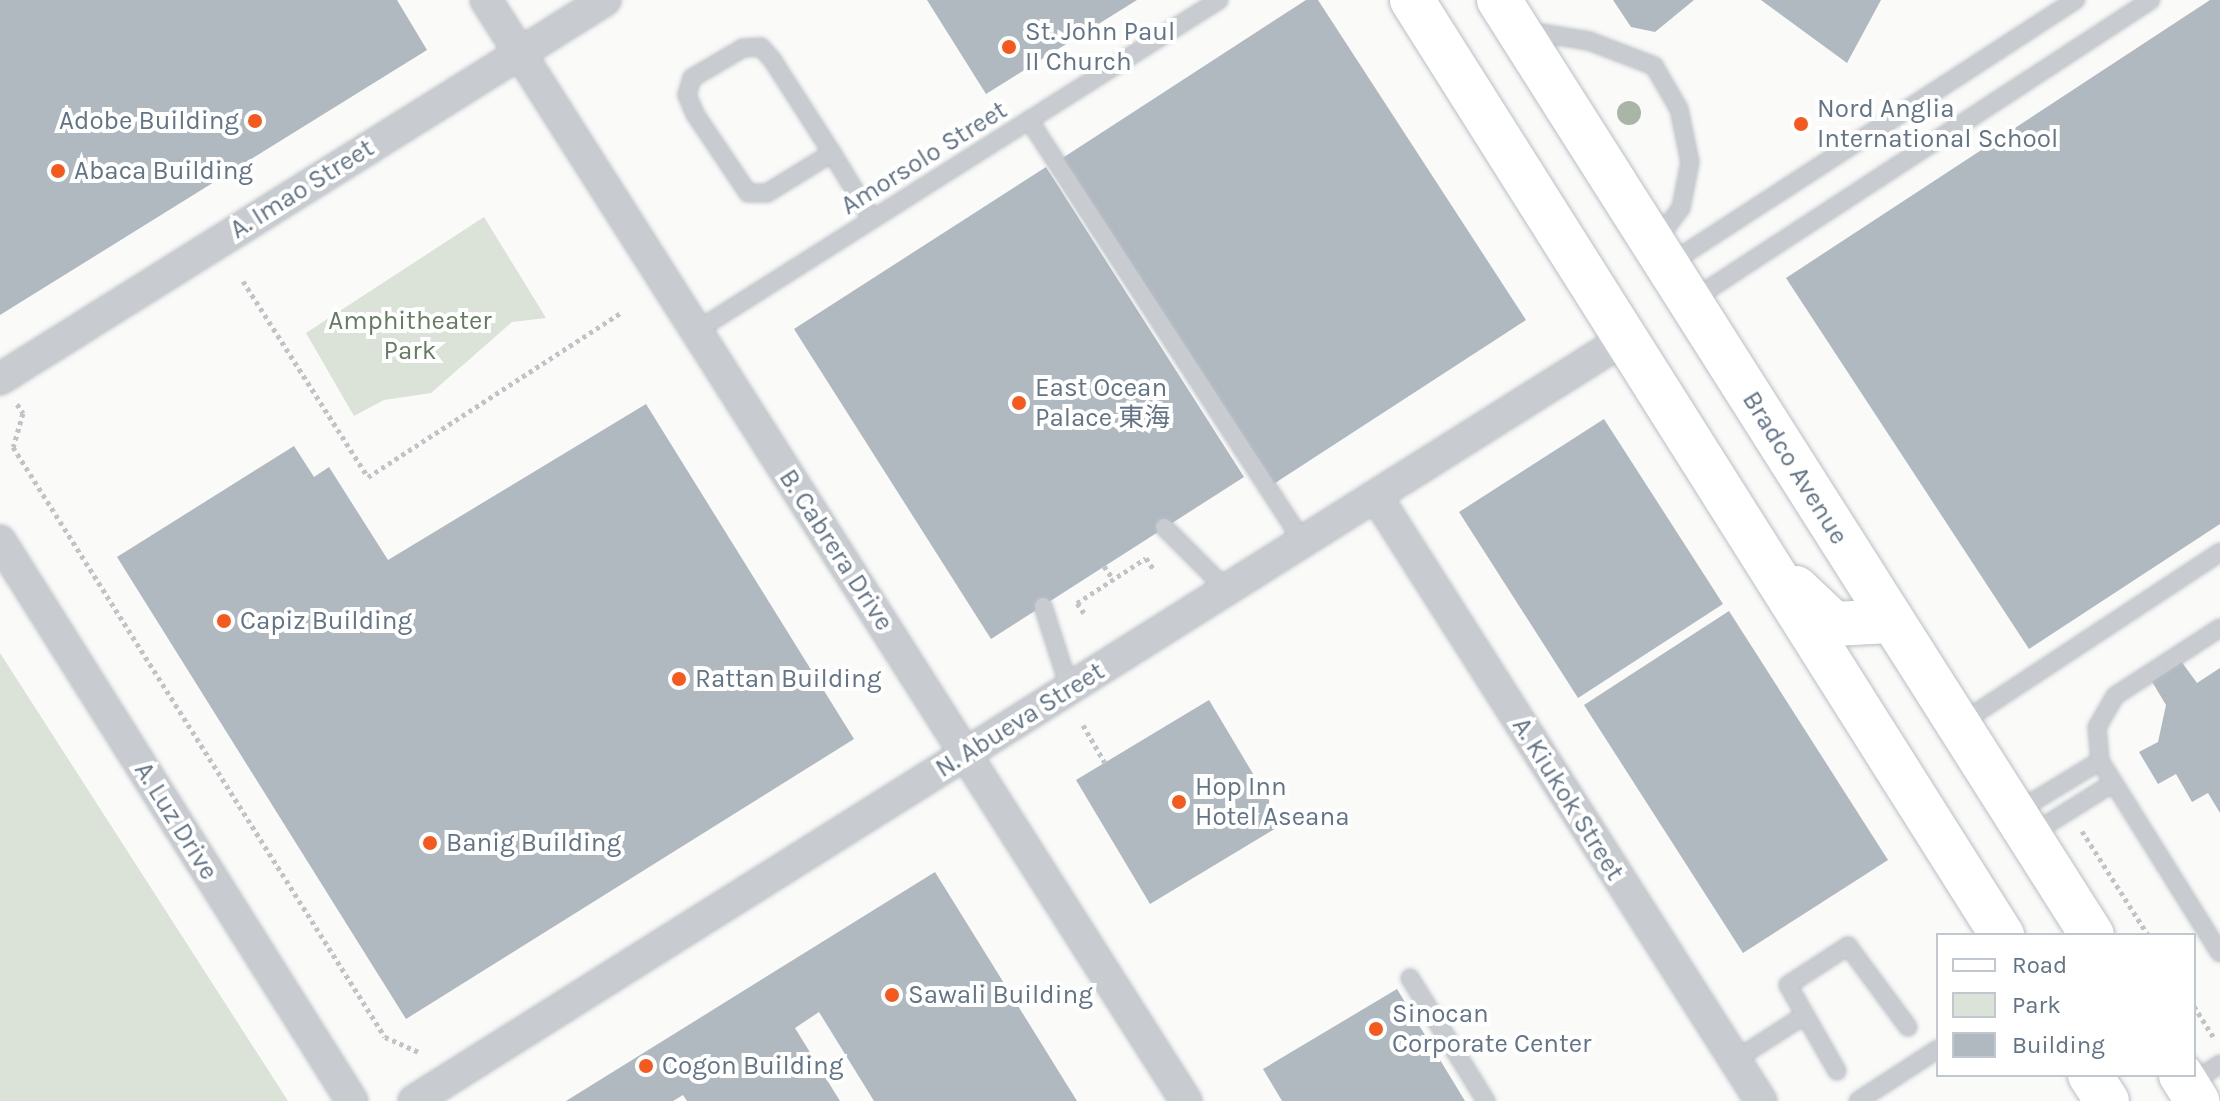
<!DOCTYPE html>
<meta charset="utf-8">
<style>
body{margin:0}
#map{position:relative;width:2220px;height:1101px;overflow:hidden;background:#fafaf8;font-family:Karla,"Noto Sans SC",sans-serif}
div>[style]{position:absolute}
.green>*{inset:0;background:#dbe2d8}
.building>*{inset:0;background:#b0b8c0}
.path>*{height:5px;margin-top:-2.5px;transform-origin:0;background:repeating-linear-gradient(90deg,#c1c4c6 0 4px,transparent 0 8px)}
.roads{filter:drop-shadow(0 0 2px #b9bfc5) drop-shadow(0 0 2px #b9bfc5)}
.lane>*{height:16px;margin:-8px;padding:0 8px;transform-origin:8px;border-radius:8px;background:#c8ccd0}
.street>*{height:30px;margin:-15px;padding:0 15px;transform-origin:15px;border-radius:15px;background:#c8ccd0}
.secondary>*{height:44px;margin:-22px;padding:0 22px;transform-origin:22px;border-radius:22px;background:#fff}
.trees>*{width:24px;height:24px;margin:-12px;border-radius:50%;background:#a9b5a6}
.dots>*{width:22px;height:22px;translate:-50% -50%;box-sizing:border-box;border:4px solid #fff;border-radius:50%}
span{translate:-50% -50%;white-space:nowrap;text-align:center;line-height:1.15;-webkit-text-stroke:8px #fff;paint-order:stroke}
.poi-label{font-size:26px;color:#627486}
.left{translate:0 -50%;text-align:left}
.right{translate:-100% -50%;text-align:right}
.street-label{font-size:26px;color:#627486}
.park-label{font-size:26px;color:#667c62}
.legend{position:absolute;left:1936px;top:933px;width:260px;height:144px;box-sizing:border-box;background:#fff;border:2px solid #c0c7cf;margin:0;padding:10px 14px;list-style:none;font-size:24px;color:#627486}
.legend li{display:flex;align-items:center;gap:16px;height:40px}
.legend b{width:40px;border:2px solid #c0c7cf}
</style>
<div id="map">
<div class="green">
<div style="clip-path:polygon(484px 217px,546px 318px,512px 322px,431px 393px,384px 400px,354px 416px,306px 333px)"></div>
<div style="clip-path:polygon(0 653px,288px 1101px,0 1101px)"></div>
</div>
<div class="building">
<div style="clip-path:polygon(0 0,397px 0,427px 50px,0 315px)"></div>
<div style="clip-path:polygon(927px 0,1137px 0,986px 94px)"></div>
<div style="clip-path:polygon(1306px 0,1318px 0,1526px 320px,1272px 485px,1061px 159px)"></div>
<div style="clip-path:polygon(1613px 0,1694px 0,1655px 32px,1631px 27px)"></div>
<div style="clip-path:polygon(1761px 0,1881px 0,1847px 63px)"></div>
<div style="clip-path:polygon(2210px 0,2220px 0,2220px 524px,2029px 649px,1786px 278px)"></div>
<div style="clip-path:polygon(1046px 167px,1244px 477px,991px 639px,794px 329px)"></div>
<div style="clip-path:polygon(646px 404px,854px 739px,406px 1019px,117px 557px,294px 446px,314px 477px,329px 467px,388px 560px)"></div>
<div style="clip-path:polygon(1604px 419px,1723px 604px,1578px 698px,1459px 512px)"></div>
<div style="clip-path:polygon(1729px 611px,1888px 860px,1743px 953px,1584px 705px)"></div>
<div style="clip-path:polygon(2181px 661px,2197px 683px,2220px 668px,2220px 813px,2208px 793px,2192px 802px,2176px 774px,2158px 784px,2139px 752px,2158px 742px,2166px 705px,2151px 680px)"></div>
<div style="clip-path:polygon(1209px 700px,1283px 824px,1150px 904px,1076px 780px)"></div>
<div style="clip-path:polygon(935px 872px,1077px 1101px,874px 1101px,819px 1012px,795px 1028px,840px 1101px,687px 1101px,683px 1095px,673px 1101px,566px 1101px)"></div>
<div style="clip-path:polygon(1397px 989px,1465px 1101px,1282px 1101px,1263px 1069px)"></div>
</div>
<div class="path">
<div style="left:243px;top:281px;width:232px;rotate:57.5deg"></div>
<div style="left:368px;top:477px;width:302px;rotate:-33deg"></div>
<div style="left:17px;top:404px;width:11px;rotate:56deg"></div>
<div style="left:23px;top:413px;width:35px;rotate:106deg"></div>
<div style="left:13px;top:447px;width:697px;rotate:57.77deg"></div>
<div style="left:385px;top:1037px;width:39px;rotate:24deg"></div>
<div style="left:1104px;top:566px;width:16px;rotate:55deg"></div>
<div style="left:1084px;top:613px;width:12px;rotate:-125deg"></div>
<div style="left:1077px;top:603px;width:82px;rotate:-33.1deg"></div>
<div style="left:1146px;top:558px;width:14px;rotate:56deg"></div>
<div style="left:1083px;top:725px;width:44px;rotate:59.9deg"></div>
<div style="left:2082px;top:831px;width:123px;rotate:57.6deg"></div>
<div style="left:2194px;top:1006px;width:39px;rotate:58deg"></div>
</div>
<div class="roads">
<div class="lane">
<div style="left:1528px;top:31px;width:62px;rotate:9.3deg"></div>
<div style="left:1589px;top:41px;width:70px;rotate:21deg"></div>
<div style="left:1654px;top:66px;width:50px;rotate:59.8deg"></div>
<div style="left:1679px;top:109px;width:54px;rotate:78.3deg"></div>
<div style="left:1690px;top:162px;width:47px;rotate:101.1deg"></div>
<div style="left:1681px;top:208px;width:43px;rotate:127.4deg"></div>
<div style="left:1029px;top:120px;width:503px;rotate:57deg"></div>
<div style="left:832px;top:153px;width:76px;rotate:148.4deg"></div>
<div style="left:767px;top:193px;width:19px;rotate:180deg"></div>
<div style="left:748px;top:193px;width:95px;rotate:-123.9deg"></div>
<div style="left:695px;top:114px;width:21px;rotate:-113deg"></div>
<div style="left:687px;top:95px;width:18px;rotate:-74deg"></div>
<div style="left:692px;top:78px;width:59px;rotate:-30.5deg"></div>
<div style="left:743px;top:48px;width:18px;rotate:-3deg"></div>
<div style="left:761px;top:47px;width:18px;rotate:49deg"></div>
<div style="left:773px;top:61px;width:109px;rotate:57.3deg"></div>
<div style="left:832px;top:153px;width:77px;rotate:58.8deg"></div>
<div style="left:1669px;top:264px;width:485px;rotate:-33deg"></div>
<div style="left:1692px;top:300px;width:548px;rotate:-33.17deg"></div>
<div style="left:696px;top:331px;width:619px;rotate:-32.33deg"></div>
<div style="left:1164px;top:527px;width:89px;rotate:45deg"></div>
<div style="left:1043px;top:606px;width:88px;rotate:72.2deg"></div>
<div style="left:2220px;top:628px;width:125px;rotate:147.1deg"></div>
<div style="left:2115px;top:696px;width:36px;rotate:120deg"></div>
<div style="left:2097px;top:727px;width:34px;rotate:85deg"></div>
<div style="left:2100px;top:761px;width:226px;rotate:58deg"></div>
<div style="left:1961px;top:723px;width:310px;rotate:-33.4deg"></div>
<div style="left:2016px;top:812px;width:98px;rotate:-31.3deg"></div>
<div style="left:2030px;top:835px;width:98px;rotate:-32.1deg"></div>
<div style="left:1410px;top:978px;width:145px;rotate:58.3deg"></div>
<div style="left:1735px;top:1060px;width:80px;rotate:-32.7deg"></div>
<div style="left:1837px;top:1071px;width:99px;rotate:-119.7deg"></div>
<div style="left:1788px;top:985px;width:72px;rotate:-33deg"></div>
<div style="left:1848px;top:946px;width:101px;rotate:53.5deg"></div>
<div style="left:2188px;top:1085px;width:38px;rotate:-33deg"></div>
<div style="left:1858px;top:1101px;width:95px;rotate:-33deg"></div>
</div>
<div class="street">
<div style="left:486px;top:0;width:1305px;rotate:57.55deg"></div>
<div style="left:0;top:379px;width:714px;rotate:-32.06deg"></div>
<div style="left:1376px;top:496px;width:717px;rotate:57.53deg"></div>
<div style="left:0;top:541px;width:661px;rotate:57.85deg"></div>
<div style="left:414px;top:1101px;width:1432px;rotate:-32.19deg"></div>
</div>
<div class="secondary">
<div style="left:1412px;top:0;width:1106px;rotate:57.75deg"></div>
<div style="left:1499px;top:0;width:1107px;rotate:57.62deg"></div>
<div style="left:1796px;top:588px;width:52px;rotate:43.5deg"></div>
<div style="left:1834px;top:624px;width:58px;rotate:-3deg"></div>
<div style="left:2090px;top:1075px;width:31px;rotate:57deg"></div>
<div style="left:2181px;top:1075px;width:31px;rotate:58deg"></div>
</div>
</div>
<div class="trees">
<div style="left:1629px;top:113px"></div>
</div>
<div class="dots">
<div style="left:1009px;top:47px;background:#f45a1d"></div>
<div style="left:255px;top:121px;background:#f45a1d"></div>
<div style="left:1801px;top:124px;background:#f45a1d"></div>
<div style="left:58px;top:171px;background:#f45a1d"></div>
<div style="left:1019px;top:403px;background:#f45a1d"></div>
<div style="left:224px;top:621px;background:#f45a1d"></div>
<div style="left:679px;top:679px;background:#f45a1d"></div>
<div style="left:1179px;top:802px;background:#f45a1d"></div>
<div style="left:430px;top:843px;background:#f45a1d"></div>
<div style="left:892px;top:995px;background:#f45a1d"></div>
<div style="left:1376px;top:1029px;background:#f45a1d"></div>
<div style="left:646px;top:1066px;background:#f45a1d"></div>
</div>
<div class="poi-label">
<span class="left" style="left:1025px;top:47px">St. John Paul<br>II Church</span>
<span class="left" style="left:1817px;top:124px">Nord Anglia<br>International School</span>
<span class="right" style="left:239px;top:121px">Adobe Building</span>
<span class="left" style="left:74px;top:171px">Abaca Building</span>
<span class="left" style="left:1035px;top:403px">East Ocean<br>Palace 東海</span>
<span class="left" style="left:240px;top:621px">Capiz Building</span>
<span class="left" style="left:695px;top:679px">Rattan Building</span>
<span class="left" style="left:1195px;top:802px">Hop Inn<br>Hotel Aseana</span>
<span class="left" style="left:446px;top:843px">Banig Building</span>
<span class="left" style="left:908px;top:995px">Sawali Building</span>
<span class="left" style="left:1392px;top:1029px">Sinocan<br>Corporate Center</span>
<span class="left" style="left:662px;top:1066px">Cogon Building</span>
</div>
<div class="street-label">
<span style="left:924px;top:158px;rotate:-32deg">Amorsolo Street</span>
<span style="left:302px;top:189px;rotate:-32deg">A. Imao Street</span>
<span style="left:1795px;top:468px;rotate:58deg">Bradco Avenue</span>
<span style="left:836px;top:550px;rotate:57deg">B. Cabrera Drive</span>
<span style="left:1020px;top:720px;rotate:-32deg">N. Abueva Street</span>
<span style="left:1568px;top:799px;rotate:58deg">A. Kiukok Street</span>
<span style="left:176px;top:821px;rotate:58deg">A. Luz Drive</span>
</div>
<div class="park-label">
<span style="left:410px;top:336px">Amphitheater<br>Park</span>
</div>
<ul class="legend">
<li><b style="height:10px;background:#fff"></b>Road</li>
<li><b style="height:22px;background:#dbe2d8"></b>Park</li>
<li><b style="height:22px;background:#b0b8c0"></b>Building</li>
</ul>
</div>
